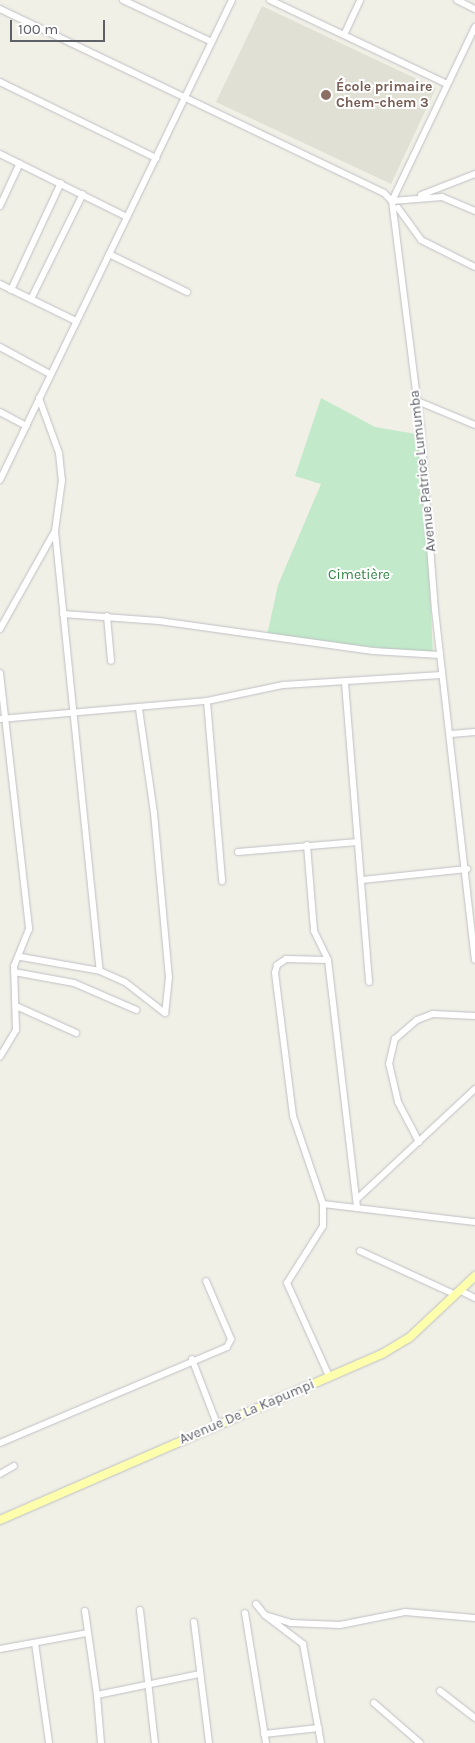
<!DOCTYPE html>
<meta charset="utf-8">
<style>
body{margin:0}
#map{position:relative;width:475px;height:1743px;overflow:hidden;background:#f1f0e6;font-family:Karla,sans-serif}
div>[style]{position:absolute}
.education>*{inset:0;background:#e1e0d4}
.green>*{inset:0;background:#c2e9c9}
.roads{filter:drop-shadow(0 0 1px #bebfc5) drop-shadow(0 0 1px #bebfc5)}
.minor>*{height:6px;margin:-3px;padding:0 3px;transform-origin:3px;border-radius:3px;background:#fff}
.major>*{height:8px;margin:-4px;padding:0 4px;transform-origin:4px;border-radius:4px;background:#fdffad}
.dots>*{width:14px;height:14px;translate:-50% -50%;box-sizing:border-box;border:2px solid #fff;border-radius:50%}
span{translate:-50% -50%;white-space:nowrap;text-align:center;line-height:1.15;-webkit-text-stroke:4px #fff;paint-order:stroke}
.education-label{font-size:14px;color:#785e54;font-weight:700}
.left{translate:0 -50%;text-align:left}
.street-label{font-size:14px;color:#5e6067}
.park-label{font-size:14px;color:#308343}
.scale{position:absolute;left:10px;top:20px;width:95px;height:22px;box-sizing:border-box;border:2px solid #5e6067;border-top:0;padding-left:6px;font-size:15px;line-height:18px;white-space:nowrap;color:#5e6067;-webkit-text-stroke:4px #fff;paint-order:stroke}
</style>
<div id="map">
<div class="education">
<div style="clip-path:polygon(262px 6px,436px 88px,391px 184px,216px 102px)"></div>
</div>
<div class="green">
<div style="clip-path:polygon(321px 398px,375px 427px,422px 435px,433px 654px,267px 635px,278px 585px,321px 484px,295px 476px)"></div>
</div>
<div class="roads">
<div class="minor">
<div style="left:123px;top:0;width:98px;rotate:25.3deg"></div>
<div style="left:270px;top:0;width:196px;rotate:25.4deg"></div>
<div style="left:457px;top:0;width:20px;rotate:27deg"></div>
<div style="left:0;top:9px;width:426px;rotate:25.6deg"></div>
<div style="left:384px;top:193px;width:11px;rotate:45deg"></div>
<div style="left:392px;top:201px;width:233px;rotate:82.8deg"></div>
<div style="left:421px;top:432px;width:179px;rotate:85.5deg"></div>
<div style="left:435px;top:610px;width:352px;rotate:83.5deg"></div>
<div style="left:344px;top:35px;width:38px;rotate:-65deg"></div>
<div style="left:0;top:82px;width:174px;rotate:26deg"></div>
<div style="left:0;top:154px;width:142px;rotate:26.4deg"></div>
<div style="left:421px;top:195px;width:58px;rotate:-21.3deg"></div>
<div style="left:392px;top:201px;width:193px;rotate:-64.5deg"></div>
<div style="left:392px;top:201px;width:50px;rotate:-4.6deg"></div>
<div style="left:442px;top:197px;width:36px;rotate:23deg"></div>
<div style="left:0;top:206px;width:47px;rotate:-65.1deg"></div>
<div style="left:398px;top:208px;width:39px;rotate:54deg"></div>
<div style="left:421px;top:240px;width:60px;rotate:26.6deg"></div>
<div style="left:109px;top:254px;width:87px;rotate:26deg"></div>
<div style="left:0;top:284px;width:85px;rotate:26deg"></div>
<div style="left:11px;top:290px;width:118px;rotate:-65deg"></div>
<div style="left:31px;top:299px;width:117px;rotate:-63.7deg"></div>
<div style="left:0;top:347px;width:57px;rotate:28.4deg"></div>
<div style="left:39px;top:398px;width:59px;rotate:70deg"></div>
<div style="left:59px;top:453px;width:27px;rotate:84deg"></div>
<div style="left:62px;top:480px;width:51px;rotate:97.8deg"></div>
<div style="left:55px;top:531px;width:442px;rotate:84.2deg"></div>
<div style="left:417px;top:401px;width:63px;rotate:22.5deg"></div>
<div style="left:0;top:412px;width:30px;rotate:28deg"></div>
<div style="left:0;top:480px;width:533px;rotate:-64.2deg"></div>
<div style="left:63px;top:614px;width:96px;rotate:4.2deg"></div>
<div style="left:159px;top:621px;width:216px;rotate:8deg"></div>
<div style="left:373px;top:651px;width:67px;rotate:3.4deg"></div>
<div style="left:107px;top:616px;width:45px;rotate:84.9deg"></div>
<div style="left:0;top:629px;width:112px;rotate:-60.7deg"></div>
<div style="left:0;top:673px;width:258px;rotate:83.5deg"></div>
<div style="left:29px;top:929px;width:40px;rotate:112deg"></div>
<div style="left:14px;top:966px;width:64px;rotate:88.2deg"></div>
<div style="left:16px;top:1030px;width:31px;rotate:121deg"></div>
<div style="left:345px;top:683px;width:300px;rotate:85.4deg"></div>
<div style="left:207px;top:701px;width:181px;rotate:85.2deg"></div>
<div style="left:139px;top:709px;width:105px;rotate:81.8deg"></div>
<div style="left:154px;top:813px;width:165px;rotate:84.8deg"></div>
<div style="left:169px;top:977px;width:36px;rotate:96deg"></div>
<div style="left:0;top:719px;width:208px;rotate:-5deg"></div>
<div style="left:207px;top:701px;width:78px;rotate:-11.9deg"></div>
<div style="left:283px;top:685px;width:159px;rotate:-3.6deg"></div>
<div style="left:451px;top:734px;width:24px;rotate:-5deg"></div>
<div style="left:307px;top:845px;width:86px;rotate:85.3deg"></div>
<div style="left:314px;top:931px;width:32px;rotate:64deg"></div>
<div style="left:328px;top:960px;width:250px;rotate:83.3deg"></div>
<div style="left:238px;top:852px;width:120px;rotate:-4.8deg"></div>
<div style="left:362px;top:880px;width:106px;rotate:-6deg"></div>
<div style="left:21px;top:957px;width:80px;rotate:10deg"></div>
<div style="left:100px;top:971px;width:27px;rotate:24deg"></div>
<div style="left:125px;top:982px;width:51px;rotate:37.8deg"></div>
<div style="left:328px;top:960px;width:42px;rotate:-178.6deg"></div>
<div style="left:286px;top:959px;width:11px;rotate:146deg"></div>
<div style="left:277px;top:965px;width:8px;rotate:104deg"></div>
<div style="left:275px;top:973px;width:144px;rotate:82.8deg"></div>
<div style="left:293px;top:1116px;width:93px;rotate:71.2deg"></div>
<div style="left:323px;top:1204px;width:153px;rotate:6.8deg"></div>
<div style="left:14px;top:972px;width:61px;rotate:10.4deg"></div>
<div style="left:74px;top:983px;width:68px;rotate:23.5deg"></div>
<div style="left:16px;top:1006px;width:66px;rotate:24.2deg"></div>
<div style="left:419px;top:1142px;width:45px;rotate:-117.7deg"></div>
<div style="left:398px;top:1102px;width:39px;rotate:-103deg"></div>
<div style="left:389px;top:1064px;width:26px;rotate:-77deg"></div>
<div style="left:395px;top:1039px;width:29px;rotate:-41deg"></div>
<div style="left:417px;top:1020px;width:17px;rotate:-21deg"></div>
<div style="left:433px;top:1014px;width:42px;rotate:2.7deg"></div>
<div style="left:358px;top:1198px;width:160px;rotate:-43deg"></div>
<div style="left:323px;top:1204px;width:22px;rotate:90deg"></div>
<div style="left:323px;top:1226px;width:67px;rotate:122.3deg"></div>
<div style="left:287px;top:1283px;width:102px;rotate:65.7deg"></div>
<div style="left:360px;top:1251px;width:103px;rotate:24.6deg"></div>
<div style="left:459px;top:1290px;width:18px;rotate:27deg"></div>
<div style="left:192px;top:1359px;width:70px;rotate:69deg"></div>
<div style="left:0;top:1443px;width:246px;rotate:-22.9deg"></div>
<div style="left:227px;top:1347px;width:9px;rotate:-63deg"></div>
<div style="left:231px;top:1339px;width:63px;rotate:-113.3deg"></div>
<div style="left:0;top:1474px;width:16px;rotate:-30deg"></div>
<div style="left:256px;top:1604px;width:14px;rotate:51deg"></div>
<div style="left:265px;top:1615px;width:27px;rotate:17deg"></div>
<div style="left:291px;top:1623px;width:49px;rotate:2.3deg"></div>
<div style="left:340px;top:1625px;width:66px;rotate:-11.3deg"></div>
<div style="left:405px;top:1612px;width:70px;rotate:4.9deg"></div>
<div style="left:140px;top:1610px;width:134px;rotate:83.6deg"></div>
<div style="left:85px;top:1611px;width:85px;rotate:81.9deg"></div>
<div style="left:245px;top:1613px;width:132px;rotate:80.8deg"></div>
<div style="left:265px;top:1615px;width:48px;rotate:37.3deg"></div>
<div style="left:303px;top:1644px;width:101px;rotate:79.7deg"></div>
<div style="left:194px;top:1622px;width:122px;rotate:82.9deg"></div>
<div style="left:35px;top:1643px;width:101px;rotate:82deg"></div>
<div style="left:0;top:1649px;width:88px;rotate:-10.4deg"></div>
<div style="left:440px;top:1691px;width:44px;rotate:37.6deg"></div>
<div style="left:374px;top:1703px;width:61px;rotate:41deg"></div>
<div style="left:264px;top:1734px;width:55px;rotate:-6.2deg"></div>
<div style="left:101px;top:1743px;width:48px;rotate:-94.8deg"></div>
<div style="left:97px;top:1695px;width:104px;rotate:-11.6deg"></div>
</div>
<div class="major">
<div style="left:0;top:1520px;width:417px;rotate:-23.5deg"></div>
<div style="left:382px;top:1354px;width:31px;rotate:-31deg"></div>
<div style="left:409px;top:1338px;width:91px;rotate:-43.2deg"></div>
</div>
</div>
<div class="dots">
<div style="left:326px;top:95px;background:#8d6e63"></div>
</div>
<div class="education-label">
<span class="left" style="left:336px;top:95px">École primaire<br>Chem-chem 3</span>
</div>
<div class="street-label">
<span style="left:423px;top:471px;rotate:-96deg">Avenue Patrice Lumumba</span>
<span style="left:247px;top:1412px;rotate:-23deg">Avenue De La Kapumpi</span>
</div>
<div class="park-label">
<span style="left:359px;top:575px">Cimetière</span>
</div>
<div class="scale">100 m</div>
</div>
